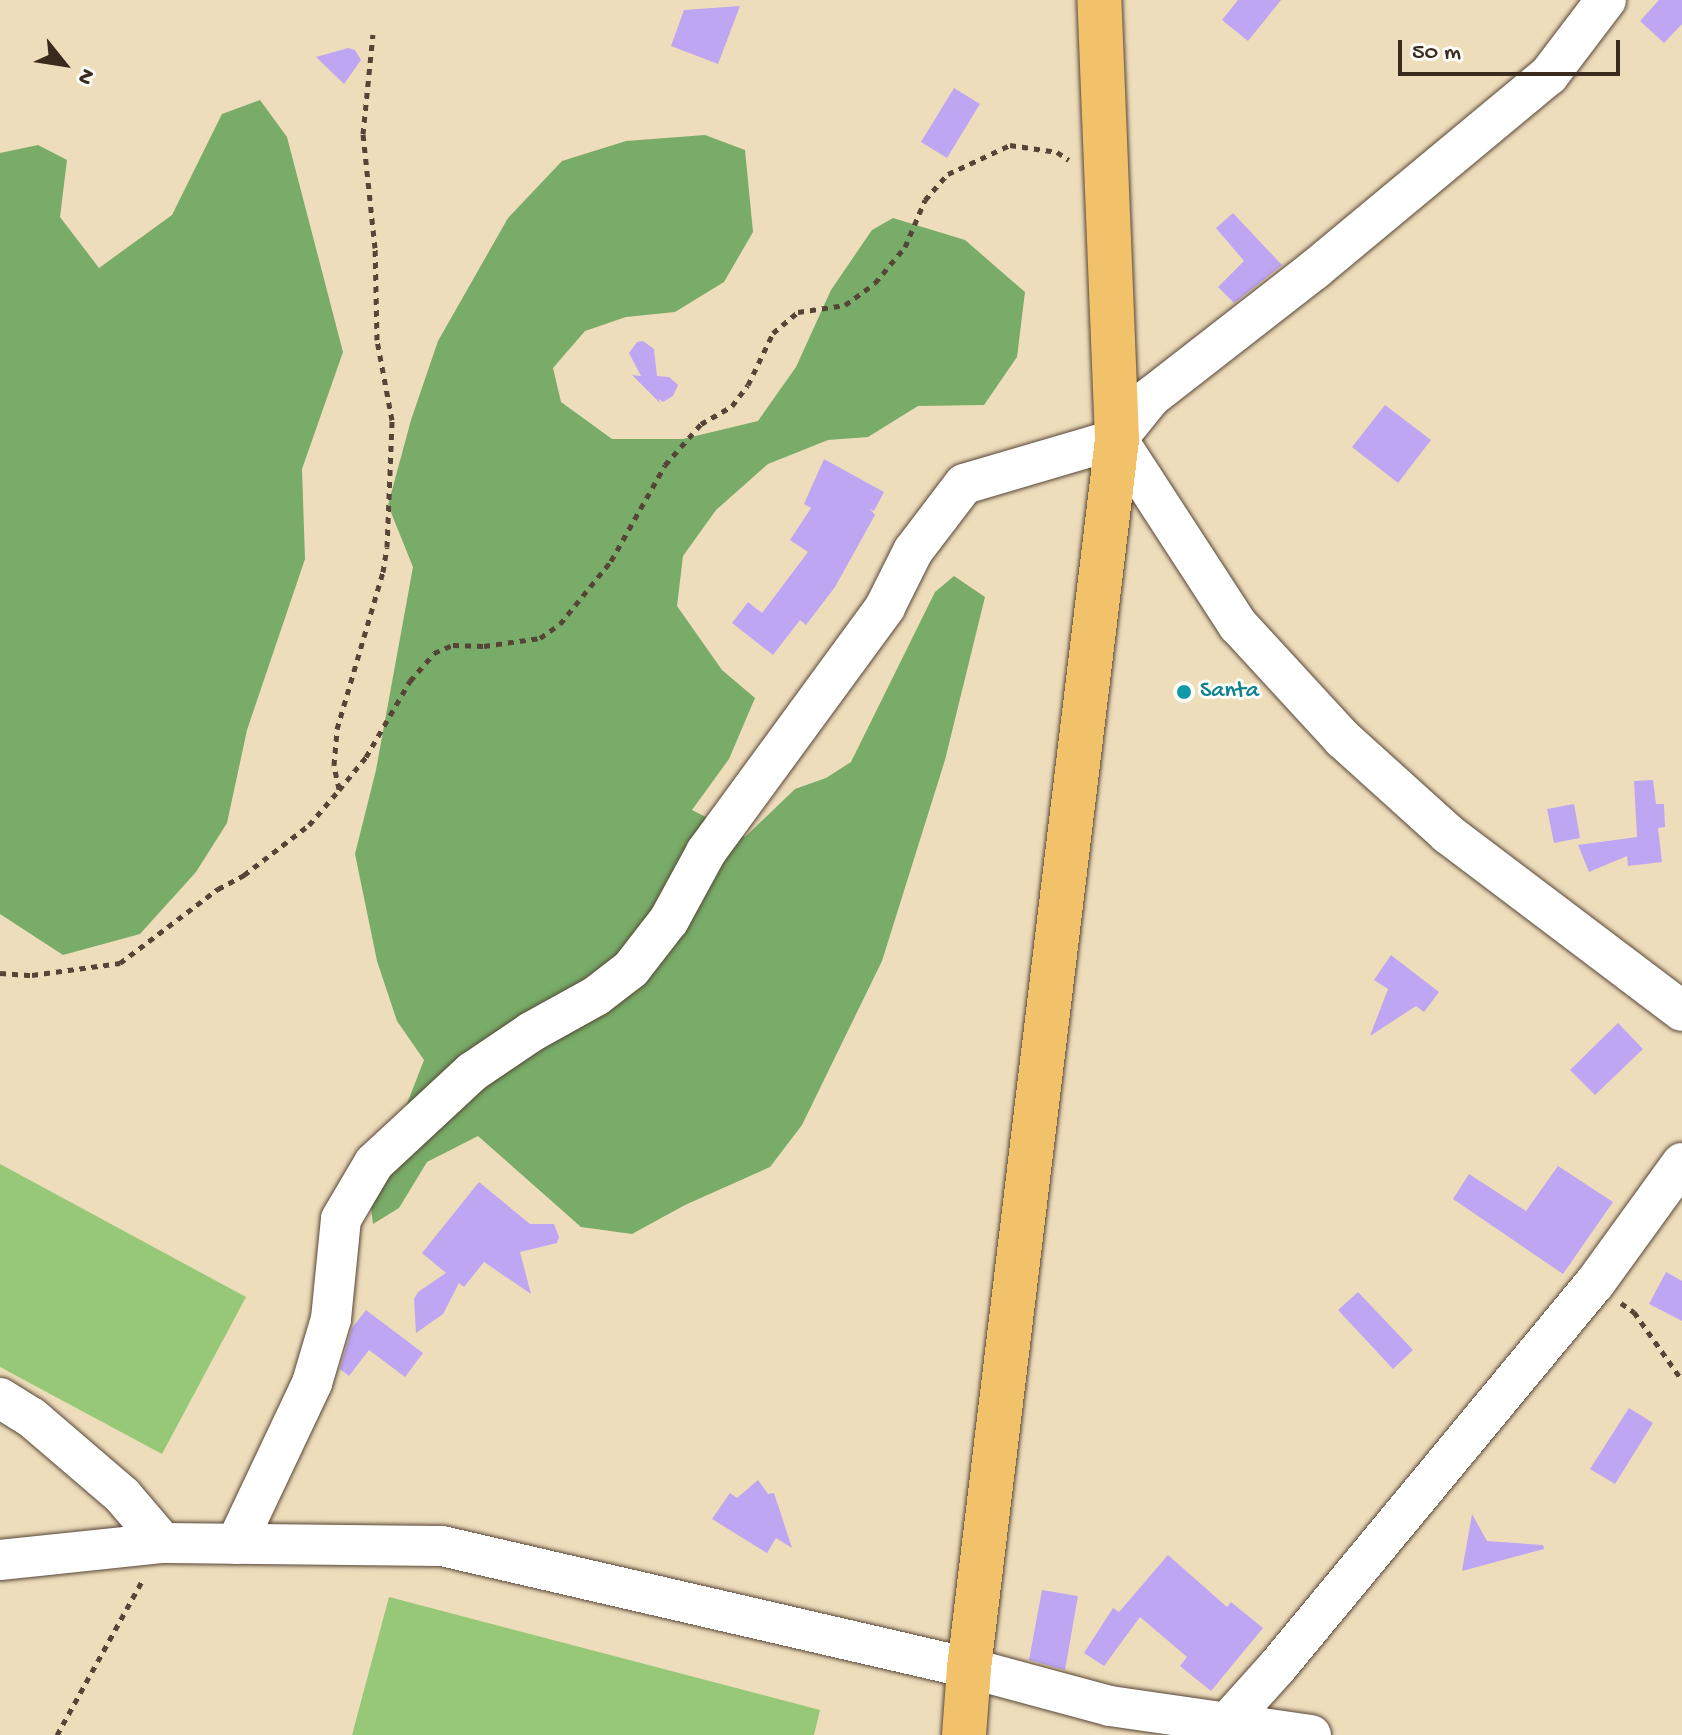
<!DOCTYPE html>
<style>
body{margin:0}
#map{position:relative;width:1682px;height:1735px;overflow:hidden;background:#edb;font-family:"Gochi Hand",sans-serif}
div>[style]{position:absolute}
.green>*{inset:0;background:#96c878}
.forest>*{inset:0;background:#78ac68}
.building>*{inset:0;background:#bfa6f3}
.path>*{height:5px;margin-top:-2.5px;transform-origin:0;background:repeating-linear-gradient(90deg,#564536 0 6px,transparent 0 12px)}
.roads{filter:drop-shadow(0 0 2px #564536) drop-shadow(0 0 2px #564536)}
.minor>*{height:40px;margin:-20px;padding:0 20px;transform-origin:20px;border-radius:20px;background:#fff}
.major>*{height:44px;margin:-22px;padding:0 22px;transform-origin:22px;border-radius:22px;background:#f2c26a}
.dots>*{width:22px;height:22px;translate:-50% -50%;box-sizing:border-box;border:4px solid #fdfcf7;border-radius:50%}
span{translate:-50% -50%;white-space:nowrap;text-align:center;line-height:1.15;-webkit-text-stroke:6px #fdfcf7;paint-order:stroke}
.culture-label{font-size:24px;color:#0d838f}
.left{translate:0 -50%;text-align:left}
.north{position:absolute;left:24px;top:24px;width:80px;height:80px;-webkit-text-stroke:6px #fdfcf7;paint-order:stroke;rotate:120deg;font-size:22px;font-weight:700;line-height:32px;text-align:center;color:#3b2a1e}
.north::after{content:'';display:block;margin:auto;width:28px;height:36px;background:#3b2a1e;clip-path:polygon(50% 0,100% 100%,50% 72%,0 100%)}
.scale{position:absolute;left:1398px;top:40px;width:222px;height:36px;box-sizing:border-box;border:4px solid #3b2a1e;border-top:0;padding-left:10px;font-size:24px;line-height:28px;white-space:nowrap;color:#3b2a1e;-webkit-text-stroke:6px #fdfcf7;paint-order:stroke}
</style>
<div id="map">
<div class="green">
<div style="clip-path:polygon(0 1164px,246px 1297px,162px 1454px,0 1367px)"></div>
<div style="clip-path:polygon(389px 1597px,820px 1710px,814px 1735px,352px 1735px)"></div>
</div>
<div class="forest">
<div style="clip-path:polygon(260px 100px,287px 137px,343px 352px,302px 469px,305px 559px,247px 730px,227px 823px,196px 872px,140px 934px,63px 955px,0 914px,0 153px,38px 145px,67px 160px,60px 217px,99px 268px,172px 215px,222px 114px)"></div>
<div style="clip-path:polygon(705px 135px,745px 150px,753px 232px,724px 282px,675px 312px,626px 317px,585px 331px,553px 368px,561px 402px,612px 439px,683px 439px,758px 421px,796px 367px,831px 290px,872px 230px,893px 218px,965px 240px,1025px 292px,1017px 357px,984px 405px,918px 406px,868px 437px,828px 440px,768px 464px,716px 510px,683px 556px,677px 606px,722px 670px,755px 698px,729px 759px,692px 810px,745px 837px,795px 789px,826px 778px,851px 762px,935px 592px,954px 576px,985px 597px,945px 760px,882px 961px,802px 1125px,770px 1167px,685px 1205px,632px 1234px,581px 1227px,478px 1136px,427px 1162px,399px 1208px,373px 1224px,370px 1199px,424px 1060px,397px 1021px,377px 961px,355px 854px,376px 770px,413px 567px,388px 505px,411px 420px,438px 341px,508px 218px,562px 161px,626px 141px)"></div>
</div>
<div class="building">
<div style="clip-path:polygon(1238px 0,1281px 0,1248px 41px,1222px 20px)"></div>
<div style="clip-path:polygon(1659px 0,1682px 0,1682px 24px,1664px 43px,1640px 21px)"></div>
<div style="clip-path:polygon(740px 6px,718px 64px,671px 46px,684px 10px)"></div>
<div style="clip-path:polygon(348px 48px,355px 50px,361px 60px,344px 84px,316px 57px)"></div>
<div style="clip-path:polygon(954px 88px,980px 104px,947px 158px,921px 142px)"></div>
<div style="clip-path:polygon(1233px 213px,1282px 265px,1234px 303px,1218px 287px,1244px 261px,1216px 228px)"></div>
<div style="clip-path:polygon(643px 341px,654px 349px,657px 376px,669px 377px,678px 385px,673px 396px,663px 402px,659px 399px,660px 403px,632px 375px,641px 376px,629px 353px,637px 342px)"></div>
<div style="clip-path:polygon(1385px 405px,1431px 440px,1398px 483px,1352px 447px)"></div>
<div style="clip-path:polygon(824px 459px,884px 492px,874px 511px,870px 509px,875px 515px,835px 587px,806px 625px,800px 620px,773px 655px,732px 623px,748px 602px,762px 613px,808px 552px,790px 540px,811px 508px,804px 504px)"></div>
<div style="clip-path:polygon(1653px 780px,1656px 804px,1664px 804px,1665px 827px,1658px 828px,1662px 862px,1628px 866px,1627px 856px,1589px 872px,1578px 845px,1637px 837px,1634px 781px)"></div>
<div style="clip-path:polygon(1574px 804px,1580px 838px,1554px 843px,1547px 809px)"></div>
<div style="clip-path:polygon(1391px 955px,1439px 992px,1424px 1012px,1416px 1006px,1370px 1036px,1388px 989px,1374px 980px)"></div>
<div style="clip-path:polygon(1618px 1023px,1643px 1049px,1595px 1095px,1570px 1070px)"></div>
<div style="clip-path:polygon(1558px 1166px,1613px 1202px,1563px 1274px,1453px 1199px,1469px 1174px,1526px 1211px)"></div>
<div style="clip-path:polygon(479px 1182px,530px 1224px,554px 1224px,559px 1237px,557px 1243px,520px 1252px,531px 1294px,484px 1262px,464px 1287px,459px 1283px,443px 1314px,416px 1333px,414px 1299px,418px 1292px,446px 1273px,422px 1253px)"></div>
<div style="clip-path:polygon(1666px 1272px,1682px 1281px,1682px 1321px,1649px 1304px)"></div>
<div style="clip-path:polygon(1358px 1292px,1413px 1350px,1393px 1369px,1338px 1310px)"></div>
<div style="clip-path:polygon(366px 1310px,423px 1353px,405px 1377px,369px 1350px,349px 1376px,340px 1369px,352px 1328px)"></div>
<div style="clip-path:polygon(1629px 1408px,1653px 1423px,1615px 1484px,1590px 1469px)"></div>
<div style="clip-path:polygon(758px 1480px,768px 1494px,774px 1493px,792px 1548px,776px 1538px,767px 1553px,712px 1519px,730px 1493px,737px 1498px)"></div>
<div style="clip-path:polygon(1472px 1514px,1487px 1541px,1543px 1545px,1544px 1549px,1462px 1571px)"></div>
<div style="clip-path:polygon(1168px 1555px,1227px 1607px,1231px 1602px,1263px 1628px,1211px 1691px,1180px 1666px,1187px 1657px,1140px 1617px,1104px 1666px,1084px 1653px,1113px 1608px,1119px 1612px)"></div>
<div style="clip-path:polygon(1042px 1590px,1078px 1596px,1065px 1670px,1029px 1660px)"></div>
</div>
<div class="path">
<div style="left:339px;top:789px;width:25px;rotate:-102deg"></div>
<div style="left:334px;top:765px;width:36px;rotate:-85deg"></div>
<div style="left:337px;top:729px;width:164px;rotate:-73.7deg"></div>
<div style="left:383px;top:572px;width:25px;rotate:-81deg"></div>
<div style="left:387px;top:547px;width:127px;rotate:-87.7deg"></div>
<div style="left:392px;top:420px;width:81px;rotate:-100.6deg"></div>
<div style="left:377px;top:340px;width:92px;rotate:-91.2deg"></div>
<div style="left:375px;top:248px;width:115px;rotate:-96deg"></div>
<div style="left:363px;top:134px;width:100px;rotate:-84.3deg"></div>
<div style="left:0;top:973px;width:32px;rotate:4deg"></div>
<div style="left:32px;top:975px;width:89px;rotate:-7.8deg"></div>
<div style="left:120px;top:963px;width:123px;rotate:-37.1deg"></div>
<div style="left:218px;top:889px;width:30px;rotate:-28deg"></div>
<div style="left:244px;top:875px;width:82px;rotate:-37.6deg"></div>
<div style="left:309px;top:825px;width:46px;rotate:-49.4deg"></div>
<div style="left:339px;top:790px;width:43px;rotate:-50.7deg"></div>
<div style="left:366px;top:757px;width:88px;rotate:-59.9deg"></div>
<div style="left:410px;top:681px;width:37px;rotate:-49deg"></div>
<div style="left:434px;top:653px;width:21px;rotate:-23deg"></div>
<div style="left:453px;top:645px;width:31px;rotate:2deg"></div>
<div style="left:484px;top:646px;width:57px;rotate:-8.1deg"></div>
<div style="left:540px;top:638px;width:24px;rotate:-35deg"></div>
<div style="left:560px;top:624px;width:81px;rotate:-51deg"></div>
<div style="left:611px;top:561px;width:110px;rotate:-60.6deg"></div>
<div style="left:665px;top:465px;width:55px;rotate:-48.7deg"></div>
<div style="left:701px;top:424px;width:36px;rotate:-30deg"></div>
<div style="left:732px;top:406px;width:26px;rotate:-53deg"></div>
<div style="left:748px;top:385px;width:58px;rotate:-64.3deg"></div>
<div style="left:773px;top:333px;width:33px;rotate:-40deg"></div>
<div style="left:798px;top:312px;width:48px;rotate:-8.5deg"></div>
<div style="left:845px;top:305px;width:37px;rotate:-36deg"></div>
<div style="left:875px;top:283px;width:47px;rotate:-50.2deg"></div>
<div style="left:905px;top:247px;width:51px;rotate:-66.9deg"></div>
<div style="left:925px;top:200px;width:35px;rotate:-49deg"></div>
<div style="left:948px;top:174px;width:68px;rotate:-25.1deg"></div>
<div style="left:1010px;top:145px;width:48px;rotate:8.5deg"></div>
<div style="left:1057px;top:152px;width:14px;rotate:34deg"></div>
<div style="left:1621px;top:1303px;width:16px;rotate:35deg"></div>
<div style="left:1634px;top:1312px;width:83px;rotate:54.8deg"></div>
<div style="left:57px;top:1735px;width:178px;rotate:-61.1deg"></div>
</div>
<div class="roads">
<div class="minor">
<div style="left:1117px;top:439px;width:222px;rotate:57deg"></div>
<div style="left:1238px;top:625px;width:155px;rotate:47.4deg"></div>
<div style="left:1343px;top:739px;width:142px;rotate:42.1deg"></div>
<div style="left:1448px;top:834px;width:293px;rotate:37.1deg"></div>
<div style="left:0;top:1398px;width:36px;rotate:32deg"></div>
<div style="left:31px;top:1417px;width:120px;rotate:40.6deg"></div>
<div style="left:122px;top:1495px;width:63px;rotate:49.5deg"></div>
<div style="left:236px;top:1544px;width:178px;rotate:-64.7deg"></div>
<div style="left:312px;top:1383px;width:67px;rotate:-73.5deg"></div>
<div style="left:331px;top:1319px;width:100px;rotate:-84.3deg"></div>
<div style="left:341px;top:1219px;width:65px;rotate:-59.5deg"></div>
<div style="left:374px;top:1163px;width:134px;rotate:-42.9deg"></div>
<div style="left:472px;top:1072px;width:71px;rotate:-34.1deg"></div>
<div style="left:531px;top:1032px;width:74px;rotate:-29deg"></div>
<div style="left:596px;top:996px;width:44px;rotate:-37.6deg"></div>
<div style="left:631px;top:969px;width:62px;rotate:-52.2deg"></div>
<div style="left:669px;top:920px;width:77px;rotate:-61.4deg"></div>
<div style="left:706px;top:852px;width:303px;rotate:-53.8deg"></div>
<div style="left:885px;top:607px;width:63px;rotate:-63.4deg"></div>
<div style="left:913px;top:551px;width:84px;rotate:-52.7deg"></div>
<div style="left:964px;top:484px;width:159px;rotate:-16.4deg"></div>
<div style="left:1117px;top:439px;width:54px;rotate:-51deg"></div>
<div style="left:1151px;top:397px;width:207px;rotate:-37.9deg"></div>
<div style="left:1314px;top:270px;width:305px;rotate:-39.7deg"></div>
<div style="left:1549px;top:75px;width:94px;rotate:-52.8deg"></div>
<div style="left:0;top:1560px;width:164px;rotate:-6deg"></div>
<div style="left:163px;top:1543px;width:279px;rotate:0.6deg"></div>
<div style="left:442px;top:1546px;width:541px;rotate:13.03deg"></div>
<div style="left:969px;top:1668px;width:146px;rotate:15.1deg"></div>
<div style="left:1110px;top:1706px;width:203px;rotate:8.2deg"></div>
<div style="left:1216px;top:1735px;width:93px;rotate:-48.1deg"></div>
<div style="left:1278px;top:1666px;width:497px;rotate:-50.4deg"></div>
<div style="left:1595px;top:1283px;width:148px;rotate:-54.1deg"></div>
</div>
<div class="major">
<div style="left:964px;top:1735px;width:67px;rotate:-85.7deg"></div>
<div style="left:969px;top:1668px;width:1238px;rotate:-83.13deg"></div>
<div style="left:1117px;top:439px;width:439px;rotate:-92.3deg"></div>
</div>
</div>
<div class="dots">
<div style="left:1184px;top:692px;background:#0f9aa8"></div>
</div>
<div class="culture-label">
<span class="left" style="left:1200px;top:692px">Santa</span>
</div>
<div class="north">N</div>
<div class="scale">50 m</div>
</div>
